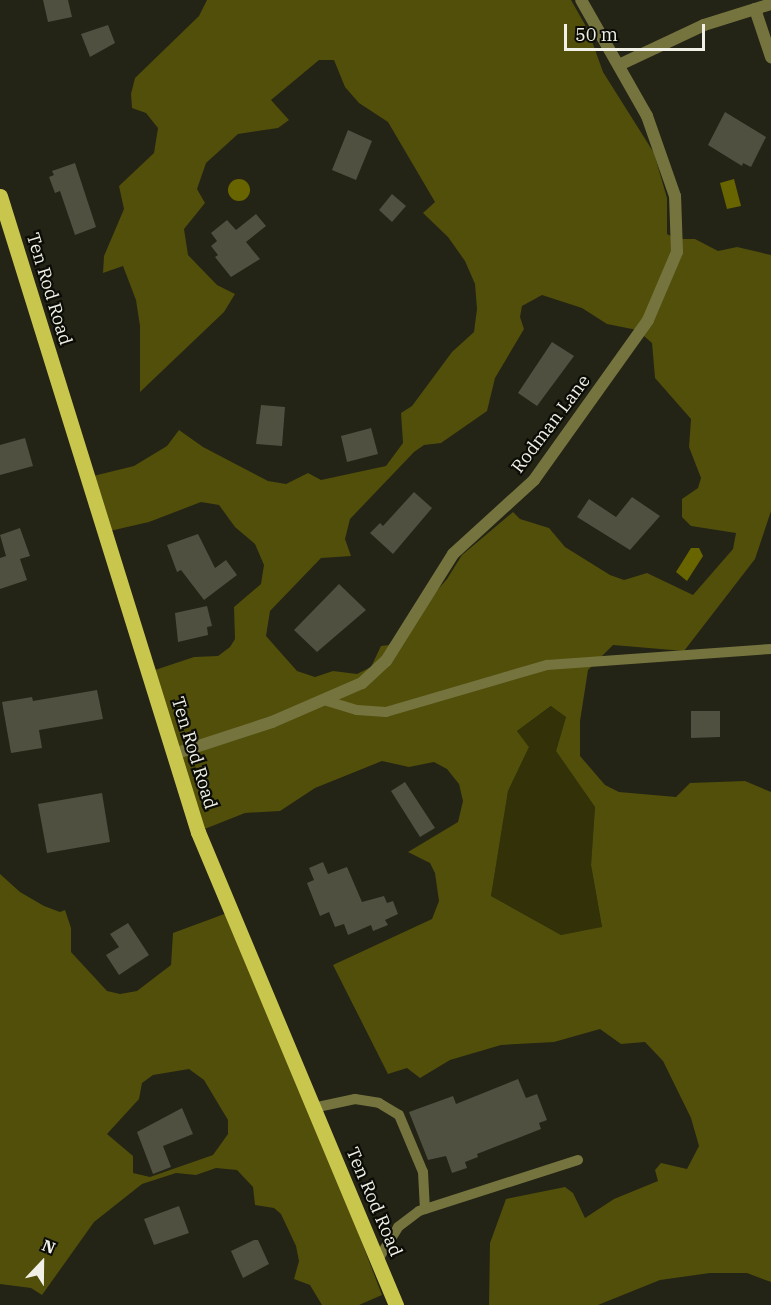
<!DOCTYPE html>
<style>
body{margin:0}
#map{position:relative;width:771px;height:1305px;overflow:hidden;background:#232316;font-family:"IBM Plex Serif",serif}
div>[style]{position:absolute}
.green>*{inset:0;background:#323107}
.forest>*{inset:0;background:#514f0a}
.water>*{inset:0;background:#686501}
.round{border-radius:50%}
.building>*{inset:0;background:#505041}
.lane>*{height:10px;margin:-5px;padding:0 5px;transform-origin:5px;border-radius:5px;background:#75743e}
.street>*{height:12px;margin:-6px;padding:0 6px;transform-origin:6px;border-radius:6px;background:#75743e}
.primary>*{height:15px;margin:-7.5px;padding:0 7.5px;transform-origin:7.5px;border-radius:7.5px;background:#c9c64d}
span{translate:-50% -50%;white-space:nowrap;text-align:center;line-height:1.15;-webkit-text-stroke:4.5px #0c0c07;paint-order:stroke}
.street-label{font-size:18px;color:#f1f1e8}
.north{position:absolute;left:12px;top:1233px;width:60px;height:60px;-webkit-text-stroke:4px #0c0c07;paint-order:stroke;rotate:22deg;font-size:16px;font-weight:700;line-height:24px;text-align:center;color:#f1f1e8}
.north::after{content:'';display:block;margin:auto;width:21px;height:27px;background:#f1f1e8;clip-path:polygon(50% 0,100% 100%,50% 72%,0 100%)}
.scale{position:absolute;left:564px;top:24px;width:141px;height:27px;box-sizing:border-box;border:3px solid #f1f1e8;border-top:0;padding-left:8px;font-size:18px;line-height:21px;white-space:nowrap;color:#f1f1e8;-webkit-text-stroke:4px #0c0c07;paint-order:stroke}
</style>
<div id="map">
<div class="green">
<div style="clip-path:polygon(552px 706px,566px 717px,556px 751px,595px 807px,591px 865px,602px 928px,561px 935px,491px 896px,508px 791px,529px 747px,517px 731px)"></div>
</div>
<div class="forest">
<div style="clip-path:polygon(evenodd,207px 0,571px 0,588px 30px,603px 72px,654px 153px,667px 198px,667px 234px,677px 239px,695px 239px,718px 251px,737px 247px,771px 255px,771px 511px,755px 559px,684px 651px,613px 645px,588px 670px,580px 721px,580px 756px,605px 785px,619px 792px,676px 797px,690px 783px,745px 781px,771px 792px,771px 1282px,747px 1273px,710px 1273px,660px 1280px,598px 1305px,489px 1305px,490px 1243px,506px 1199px,565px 1187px,573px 1193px,585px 1218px,614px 1199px,658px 1181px,655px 1170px,661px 1163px,687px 1169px,699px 1146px,691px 1118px,663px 1061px,645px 1042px,621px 1044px,600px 1029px,554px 1042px,501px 1045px,450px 1060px,420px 1078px,407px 1068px,388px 1074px,333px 965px,432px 919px,439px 901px,435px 873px,430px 863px,408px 852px,458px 822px,463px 801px,459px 784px,447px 769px,434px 762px,409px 767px,382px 761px,315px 788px,280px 811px,245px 813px,197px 832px,146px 673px,194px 657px,218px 656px,230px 647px,235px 639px,234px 607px,261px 584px,264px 565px,255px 544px,235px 527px,219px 505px,201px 502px,149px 522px,101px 533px,85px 478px,134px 466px,167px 446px,179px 430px,203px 447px,268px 481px,286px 484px,308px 473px,321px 480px,386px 466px,403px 443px,401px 413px,412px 406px,452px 352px,474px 332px,477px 309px,475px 284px,465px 261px,448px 237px,423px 213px,435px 202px,388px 122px,359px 103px,345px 87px,334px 60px,319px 60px,271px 100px,289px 120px,278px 128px,238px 134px,206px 163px,197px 189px,205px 203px,184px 229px,188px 255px,217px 285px,235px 294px,224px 312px,140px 392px,140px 326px,136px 300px,123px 266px,103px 273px,104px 256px,124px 209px,119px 186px,154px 153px,158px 128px,146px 113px,132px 108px,131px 94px,135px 78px,199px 16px,207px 0,542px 295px,582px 308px,607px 324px,637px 330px,652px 343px,655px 378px,691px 419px,689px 447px,701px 478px,698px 488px,682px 499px,682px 517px,691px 526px,736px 533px,733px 549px,693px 595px,647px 573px,624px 580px,610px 575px,565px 547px,549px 528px,520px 519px,513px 512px,462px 555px,447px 579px,389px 645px,381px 646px,371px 667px,357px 674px,333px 671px,315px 677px,297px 671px,266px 636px,270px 611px,321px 558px,351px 556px,345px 539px,350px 519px,414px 452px,424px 445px,441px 443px,487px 411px,495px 378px,524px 329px,520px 317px,522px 306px,542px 295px,207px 0,551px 706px,566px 717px,556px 751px,595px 807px,591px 865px,602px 927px,561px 935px,491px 896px,508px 791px,529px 747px,517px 731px,551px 706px)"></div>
<div style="clip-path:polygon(evenodd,0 874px,20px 892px,44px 906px,60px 912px,65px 910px,71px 928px,71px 952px,107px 991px,120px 994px,137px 991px,171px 965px,173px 933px,227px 913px,294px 1065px,382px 1295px,359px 1305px,322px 1305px,310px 1285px,294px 1279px,299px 1261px,296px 1246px,281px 1214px,274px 1208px,255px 1205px,253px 1187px,237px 1170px,216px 1168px,196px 1175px,176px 1173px,142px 1184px,94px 1222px,42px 1295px,31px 1288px,0 1284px,0 874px,189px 1069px,204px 1080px,228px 1120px,228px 1134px,213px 1155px,150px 1177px,133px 1173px,133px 1156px,107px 1134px,139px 1099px,142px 1083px,153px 1075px,189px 1069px)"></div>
</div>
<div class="water">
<div style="clip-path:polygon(734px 179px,741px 206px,727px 209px,720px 183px)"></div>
<div class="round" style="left:228px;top:179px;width:22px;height:22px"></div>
<div style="clip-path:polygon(691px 548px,699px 548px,703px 556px,687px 581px,676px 572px)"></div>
</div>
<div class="building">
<div style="clip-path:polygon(43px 0,68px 0,72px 17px,48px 22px)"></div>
<div style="clip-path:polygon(108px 25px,115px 43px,90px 57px,81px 34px)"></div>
<div style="clip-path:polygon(725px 112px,766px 137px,751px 167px,743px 163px,742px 166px,708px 145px)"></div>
<div style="clip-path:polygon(348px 130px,372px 141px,356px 180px,332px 170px)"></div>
<div style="clip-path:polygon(75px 163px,96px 227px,75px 235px,60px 191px,55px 193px,49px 177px,54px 175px,52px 171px)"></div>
<div style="clip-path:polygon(392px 194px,406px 206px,392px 222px,379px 210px)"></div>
<div style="clip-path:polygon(256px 214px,266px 226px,246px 242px,260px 259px,231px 277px,215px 257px,218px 255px,211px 246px,217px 241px,211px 233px,227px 220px,236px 230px)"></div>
<div style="clip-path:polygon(552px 342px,574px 356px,537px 406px,518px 393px)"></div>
<div style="clip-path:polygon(261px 405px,285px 407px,282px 446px,256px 444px)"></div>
<div style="clip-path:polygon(371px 428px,378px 454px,347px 462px,341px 436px)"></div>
<div style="clip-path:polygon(25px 438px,33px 466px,0 475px,0 445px)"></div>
<div style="clip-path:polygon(414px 492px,432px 508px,393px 554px,370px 533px,380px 523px,383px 526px)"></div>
<div style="clip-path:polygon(632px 497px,660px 516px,630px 550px,577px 517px,589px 499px,616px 517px)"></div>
<div style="clip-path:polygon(20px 528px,30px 556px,20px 559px,27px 580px,0 589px,0 558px,6px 556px,0 535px)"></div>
<div style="clip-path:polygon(198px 534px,215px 568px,226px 560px,237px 575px,204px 600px,181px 570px,177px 572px,167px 545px)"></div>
<div style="clip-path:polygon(339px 584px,366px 610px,317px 652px,294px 630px)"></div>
<div style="clip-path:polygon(207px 606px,212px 626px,207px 627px,208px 635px,178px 642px,175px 613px)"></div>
<div style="clip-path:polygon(97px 690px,103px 719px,39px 730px,42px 748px,11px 753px,2px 702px,32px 697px,33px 701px)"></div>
<div style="clip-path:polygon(691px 711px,720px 711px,720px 737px,691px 738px)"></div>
<div style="clip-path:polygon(405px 782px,435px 828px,420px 837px,391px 791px)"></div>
<div style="clip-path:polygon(102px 793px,110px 842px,47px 853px,38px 804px)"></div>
<div style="clip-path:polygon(323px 862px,328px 874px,347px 867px,362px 902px,384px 896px,387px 903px,393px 901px,398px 914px,385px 920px,388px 925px,373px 931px,371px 925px,348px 935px,344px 924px,335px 927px,329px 912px,320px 916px,307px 883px,314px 880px,309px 868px)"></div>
<div style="clip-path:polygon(128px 923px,149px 955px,119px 975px,106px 955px,119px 947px,110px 934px)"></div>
<div style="clip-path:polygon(518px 1079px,526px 1098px,537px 1094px,547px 1120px,539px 1123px,541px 1129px,477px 1154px,478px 1157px,465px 1162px,467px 1168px,452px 1173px,446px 1156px,428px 1160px,409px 1112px,453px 1096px,456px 1104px)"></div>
<div style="clip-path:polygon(182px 1108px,193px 1134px,163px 1146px,171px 1167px,153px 1174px,137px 1132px)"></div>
<div style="clip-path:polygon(179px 1206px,189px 1233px,154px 1245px,144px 1219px)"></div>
<div style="clip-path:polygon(254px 1240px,258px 1240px,269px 1264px,243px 1278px,231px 1251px)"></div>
</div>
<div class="lane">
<div style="left:327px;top:701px;width:31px;rotate:17deg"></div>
<div style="left:357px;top:710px;width:29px;rotate:4deg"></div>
<div style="left:386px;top:712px;width:168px;rotate:-16.3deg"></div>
<div style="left:547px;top:665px;width:225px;rotate:-4.1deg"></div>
<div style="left:313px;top:1108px;width:43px;rotate:-12.1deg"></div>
<div style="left:355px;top:1099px;width:24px;rotate:9deg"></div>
<div style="left:379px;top:1103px;width:23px;rotate:31deg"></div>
<div style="left:399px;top:1115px;width:62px;rotate:67.2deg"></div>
<div style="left:423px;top:1172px;width:37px;rotate:87deg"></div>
<div style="left:377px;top:1261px;width:40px;rotate:-58deg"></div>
<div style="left:398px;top:1227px;width:26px;rotate:-37deg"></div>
<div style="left:419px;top:1211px;width:167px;rotate:-17.8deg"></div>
</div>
<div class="street">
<div style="left:755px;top:9px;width:51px;rotate:71.6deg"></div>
<div style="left:619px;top:65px;width:94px;rotate:-25.2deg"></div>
<div style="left:704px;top:25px;width:70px;rotate:-17.4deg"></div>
<div style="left:174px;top:754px;width:103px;rotate:-18.1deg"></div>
<div style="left:272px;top:722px;width:98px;rotate:-23.4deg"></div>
<div style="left:362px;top:683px;width:33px;rotate:-43deg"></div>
<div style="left:386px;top:661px;width:126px;rotate:-57.9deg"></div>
<div style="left:453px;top:554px;width:110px;rotate:-42.4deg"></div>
<div style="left:534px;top:480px;width:196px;rotate:-54.5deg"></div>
<div style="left:648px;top:320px;width:74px;rotate:-66.9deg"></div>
<div style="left:677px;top:252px;width:56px;rotate:-92deg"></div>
<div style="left:675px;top:196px;width:85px;rotate:-109.3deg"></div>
<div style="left:647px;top:116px;width:133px;rotate:-119.6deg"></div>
</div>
<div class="primary">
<div style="left:0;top:196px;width:666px;rotate:72.71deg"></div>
<div style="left:198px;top:832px;width:513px;rotate:67.29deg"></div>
</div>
<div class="street-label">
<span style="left:49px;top:289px;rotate:73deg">Ten Rod Road</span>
<span style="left:551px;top:424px;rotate:-53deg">Rodman Lane</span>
<span style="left:194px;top:753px;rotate:73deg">Ten Rod Road</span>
<span style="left:374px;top:1202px;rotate:67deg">Ten Rod Road</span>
</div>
<div class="north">N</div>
<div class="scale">50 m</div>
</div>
